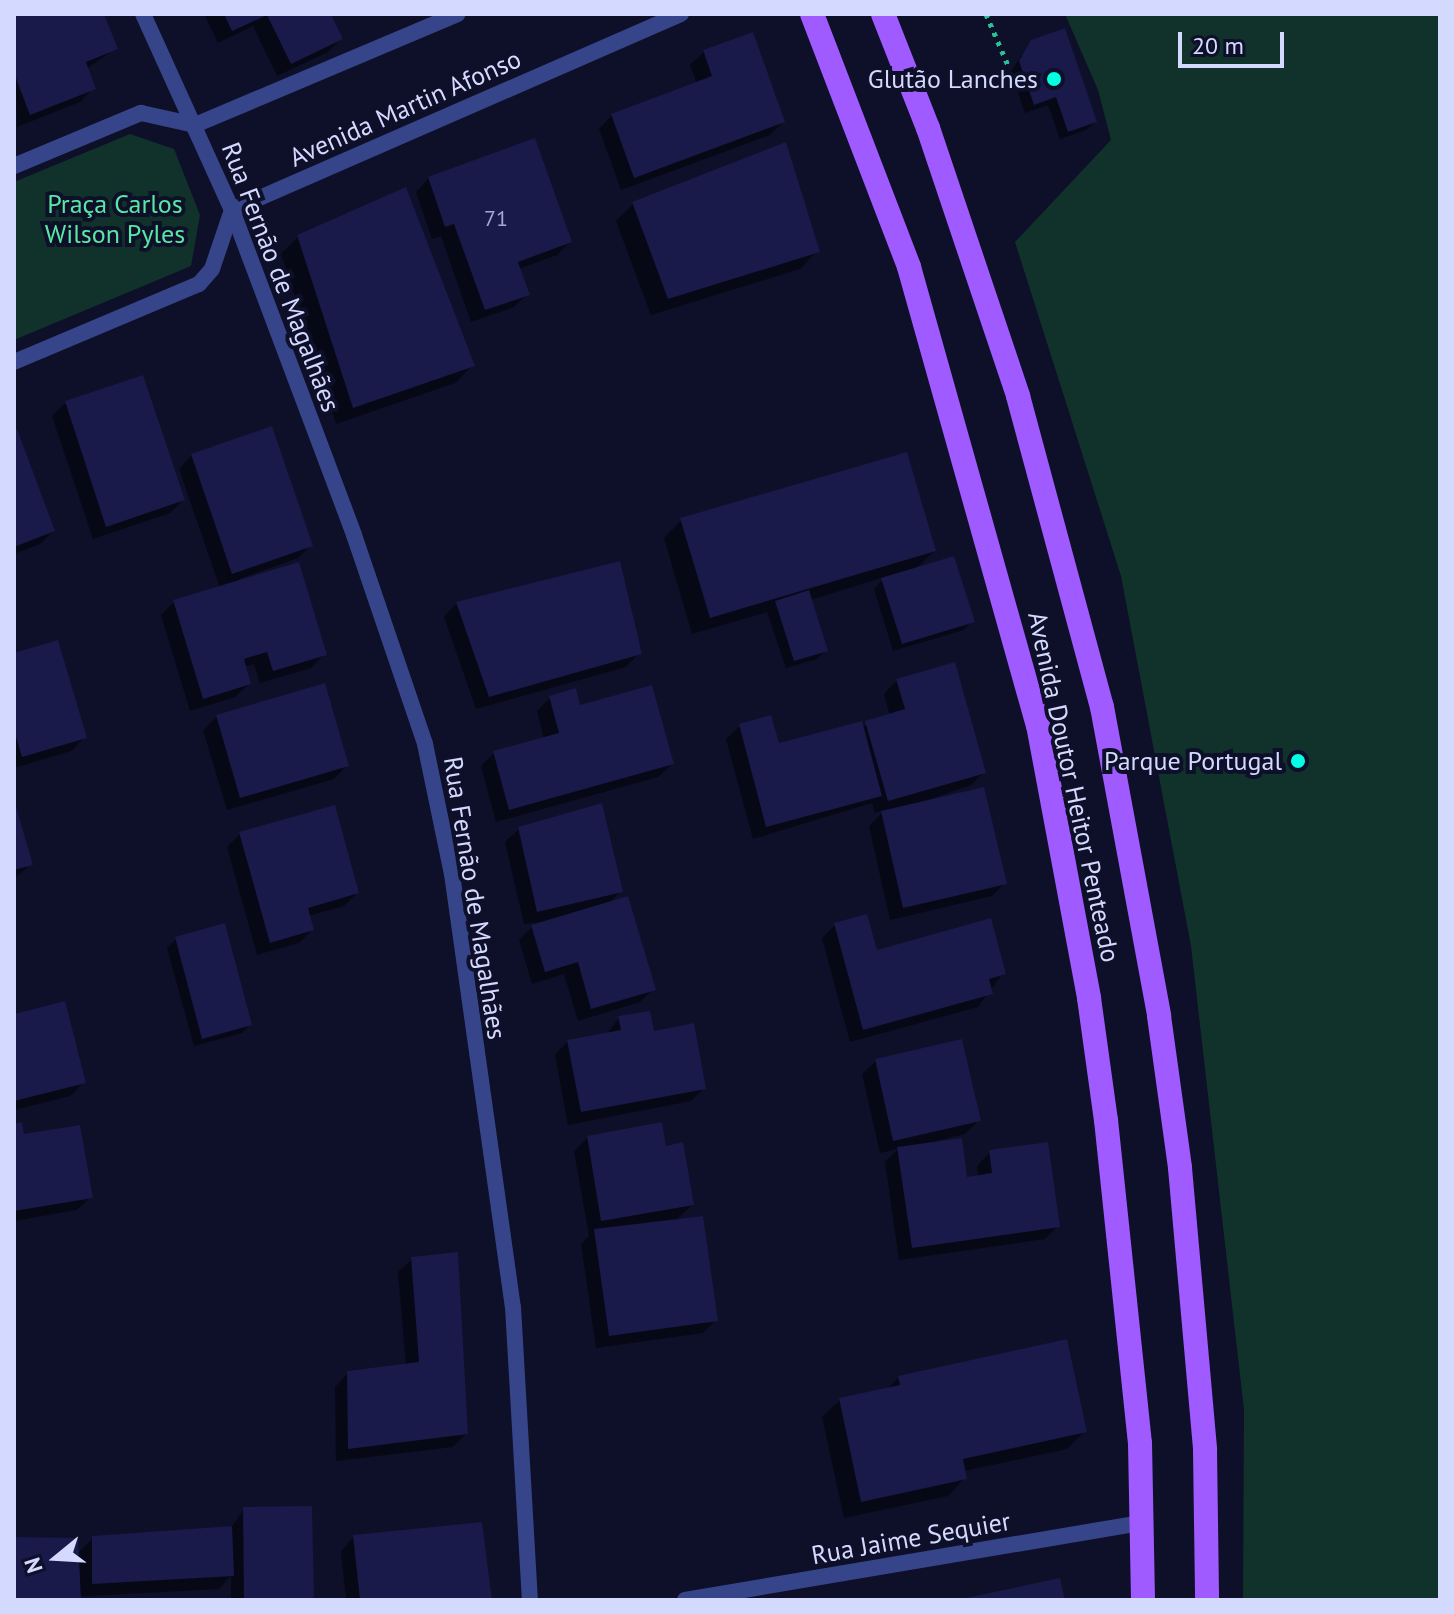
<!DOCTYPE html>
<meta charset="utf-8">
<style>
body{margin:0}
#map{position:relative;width:1454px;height:1614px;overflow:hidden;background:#0e0f28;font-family:"PT Sans",sans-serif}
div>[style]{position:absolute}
.green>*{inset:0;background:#11322a}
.shadow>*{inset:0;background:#0007}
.building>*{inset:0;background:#19194a}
.path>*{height:5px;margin-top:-2.5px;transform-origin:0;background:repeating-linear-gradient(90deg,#28c096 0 4px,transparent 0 10px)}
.street>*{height:16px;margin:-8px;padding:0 8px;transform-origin:8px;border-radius:8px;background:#364589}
.primary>*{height:24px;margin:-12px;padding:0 12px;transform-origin:12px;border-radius:12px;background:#9f5bff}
.dots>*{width:22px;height:22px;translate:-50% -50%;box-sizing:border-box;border:4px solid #0e0f28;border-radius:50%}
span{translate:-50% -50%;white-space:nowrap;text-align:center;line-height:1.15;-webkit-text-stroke:8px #0e0f28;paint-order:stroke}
.number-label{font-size:22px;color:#a5a9d2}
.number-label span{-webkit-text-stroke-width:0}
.poi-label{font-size:26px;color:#d4d9ff}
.right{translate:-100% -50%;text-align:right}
.street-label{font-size:26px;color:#d4d9ff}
.park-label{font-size:26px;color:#59e7a5}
.frame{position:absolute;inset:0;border:16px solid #d4d9ff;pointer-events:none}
.north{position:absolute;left:16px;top:1518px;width:80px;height:80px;-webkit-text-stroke:6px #0e0f28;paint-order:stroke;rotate:252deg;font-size:22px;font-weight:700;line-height:32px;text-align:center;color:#d4d9ff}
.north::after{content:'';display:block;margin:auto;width:28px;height:36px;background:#d4d9ff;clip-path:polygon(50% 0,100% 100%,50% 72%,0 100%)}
.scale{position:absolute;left:1178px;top:32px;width:106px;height:36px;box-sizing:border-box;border:4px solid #d4d9ff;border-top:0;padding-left:10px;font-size:24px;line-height:28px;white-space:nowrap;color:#d4d9ff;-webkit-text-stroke:6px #0e0f28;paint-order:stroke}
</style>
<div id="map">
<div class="green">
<div style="clip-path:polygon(1065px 14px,1440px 14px,1440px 1600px,1243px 1600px,1244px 1410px,1191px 946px,1121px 576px,1015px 242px,1111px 140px,1098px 90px)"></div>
<div style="clip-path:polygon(130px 134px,174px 149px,200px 215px,191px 266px,14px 340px,14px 182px)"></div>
</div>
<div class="shadow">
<div style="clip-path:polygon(14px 14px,102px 14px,115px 49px,86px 69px,93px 88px,80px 102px,17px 127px)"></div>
<div style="clip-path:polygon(204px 14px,329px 14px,341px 39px,328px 52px,277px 76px,253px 26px,218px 43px)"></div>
<div style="clip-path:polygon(751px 35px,783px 122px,770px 135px,621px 190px,599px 129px,612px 115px,697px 84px,690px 65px,704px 52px)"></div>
<div style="clip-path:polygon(1032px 41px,1095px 122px,1086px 130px,1060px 139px,1048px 105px,1025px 113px,1011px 71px)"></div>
<div style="clip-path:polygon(429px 178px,570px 242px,557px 255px,518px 269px,528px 294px,514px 307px,471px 322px,441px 236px,432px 239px,416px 192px)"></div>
<div style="clip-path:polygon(633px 204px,817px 251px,800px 269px,651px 315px,616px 221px)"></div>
<div style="clip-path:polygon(298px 237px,472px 366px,455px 383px,336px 424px,281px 254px)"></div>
<div style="clip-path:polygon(66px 403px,183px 500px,170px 513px,93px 539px,52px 416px)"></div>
<div style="clip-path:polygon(14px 433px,53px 531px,40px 544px,14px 554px)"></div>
<div style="clip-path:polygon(192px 455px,311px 545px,298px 558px,239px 579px,324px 654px,311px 668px,260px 683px,254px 664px,244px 667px,249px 684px,235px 697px,190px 711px,161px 615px,174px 602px,220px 588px,179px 469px)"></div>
<div style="clip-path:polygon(682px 520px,934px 551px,915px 570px,972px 621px,964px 630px,893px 651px,874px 589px,885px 577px,810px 600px,826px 650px,817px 659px,786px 668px,767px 612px,692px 634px,664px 538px)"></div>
<div style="clip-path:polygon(457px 603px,639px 653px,626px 667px,476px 709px,444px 617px)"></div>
<div style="clip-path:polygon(14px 655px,85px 737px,71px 751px,14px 768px)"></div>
<div style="clip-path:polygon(897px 680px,984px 772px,971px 785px,911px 806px,1005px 883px,992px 896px,890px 920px,869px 826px,885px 810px,875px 813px,872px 803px,753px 839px,726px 739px,740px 726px,777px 745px,862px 727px,890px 716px,884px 694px)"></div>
<div style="clip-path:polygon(550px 698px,579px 707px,672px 764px,658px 777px,496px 822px,481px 766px,494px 753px,544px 739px,537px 711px)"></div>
<div style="clip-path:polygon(217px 717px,347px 765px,334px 779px,227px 810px,203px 730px)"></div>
<div style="clip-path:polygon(14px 804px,30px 865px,14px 879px)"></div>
<div style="clip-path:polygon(519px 829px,621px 891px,608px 904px,653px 989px,640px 1002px,578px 1021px,564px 974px,532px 984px,519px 940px,532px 927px,553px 921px,524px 924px,505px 842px)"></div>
<div style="clip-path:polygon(240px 834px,357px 893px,344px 906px,308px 916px,312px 930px,299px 943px,257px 955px,227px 847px)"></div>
<div style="clip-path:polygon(835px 925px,876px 952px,1003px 973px,978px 1007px,850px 1042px,822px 938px)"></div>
<div style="clip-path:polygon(176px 939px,250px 1024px,242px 1033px,194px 1046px,167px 948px)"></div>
<div style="clip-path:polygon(14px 1016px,83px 1083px,70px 1096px,14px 1110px)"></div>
<div style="clip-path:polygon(619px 1018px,652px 1033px,704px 1088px,691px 1101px,568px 1125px,555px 1055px,568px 1041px,607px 1034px)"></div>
<div style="clip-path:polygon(876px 1061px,978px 1121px,965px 1134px,936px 1141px,966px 1179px,978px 1177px,977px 1166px,990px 1152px,1058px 1226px,1045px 1239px,899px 1260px,885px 1162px,898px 1149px,880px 1153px,862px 1074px)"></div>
<div style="clip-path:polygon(14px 1126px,91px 1197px,77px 1210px,14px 1221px)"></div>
<div style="clip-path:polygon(588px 1137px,692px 1205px,675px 1221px,716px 1320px,703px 1333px,596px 1348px,581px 1244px,589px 1236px,574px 1151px)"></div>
<div style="clip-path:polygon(412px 1259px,466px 1434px,453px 1447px,336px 1461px,335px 1387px,348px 1373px,406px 1366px,398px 1272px)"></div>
<div style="clip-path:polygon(899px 1377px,1084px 1432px,1067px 1449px,964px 1471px,965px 1478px,948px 1496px,844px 1518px,822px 1417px,840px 1400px,886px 1390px)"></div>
<div style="clip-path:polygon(244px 1509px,312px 1600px,231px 1600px,231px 1576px,219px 1589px,14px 1600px,14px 1539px,76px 1555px,93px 1538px,231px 1528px)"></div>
<div style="clip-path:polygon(354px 1537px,490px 1600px,346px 1600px,341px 1551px)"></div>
</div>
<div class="building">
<div style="clip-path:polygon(14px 14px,104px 14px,118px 49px,86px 62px,96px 89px,30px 115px,14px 73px)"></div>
<div style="clip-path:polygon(224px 14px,331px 14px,343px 39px,291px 64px,267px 15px,232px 31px)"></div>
<div style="clip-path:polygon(1065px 28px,1097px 122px,1068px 132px,1056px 97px,1034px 105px,1019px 61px,1031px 40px)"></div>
<div style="clip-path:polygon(753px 32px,785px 122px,634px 178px,611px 114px,712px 76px,703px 50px)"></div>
<div style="clip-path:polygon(535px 138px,572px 242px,518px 262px,530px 295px,485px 310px,454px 224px,445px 227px,428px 177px)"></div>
<div style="clip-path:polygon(786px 142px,820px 252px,668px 299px,632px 202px)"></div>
<div style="clip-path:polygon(406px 187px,475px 366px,353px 408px,297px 235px)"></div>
<div style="clip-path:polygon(143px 375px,185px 500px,106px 527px,65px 401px)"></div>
<div style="clip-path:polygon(272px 426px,313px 546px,232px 574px,191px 454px)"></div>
<div style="clip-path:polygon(17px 429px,55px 531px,14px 547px,14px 431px)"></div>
<div style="clip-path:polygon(907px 452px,936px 551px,710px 618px,680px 518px)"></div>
<div style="clip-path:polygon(954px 556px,975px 622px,902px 644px,881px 578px)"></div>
<div style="clip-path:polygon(620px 561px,642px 654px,489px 697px,456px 602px)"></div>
<div style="clip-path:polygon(299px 562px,327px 655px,273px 671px,267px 652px,244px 659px,251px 684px,203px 699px,173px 600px)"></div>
<div style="clip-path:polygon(809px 590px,828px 651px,794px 661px,775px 601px)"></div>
<div style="clip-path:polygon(58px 640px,87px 738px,22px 757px,14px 730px,14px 653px)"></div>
<div style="clip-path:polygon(955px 662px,986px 773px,888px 801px,865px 721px,905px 709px,896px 679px)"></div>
<div style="clip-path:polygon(325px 683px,349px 766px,240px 798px,216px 715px)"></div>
<div style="clip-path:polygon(652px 685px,674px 764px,509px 810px,493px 751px,559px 733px,549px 696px,576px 688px,580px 705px)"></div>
<div style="clip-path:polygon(771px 715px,779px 743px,862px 721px,882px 796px,766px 827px,739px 724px)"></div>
<div style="clip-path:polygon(984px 787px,1007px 884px,903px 908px,881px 811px)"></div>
<div style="clip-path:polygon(14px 800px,33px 865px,14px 870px)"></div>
<div style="clip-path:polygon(602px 803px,623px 892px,537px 912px,518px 827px)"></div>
<div style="clip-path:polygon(335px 805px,359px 893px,308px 908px,314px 930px,270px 943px,239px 832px)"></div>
<div style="clip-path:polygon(628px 896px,656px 990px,591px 1009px,578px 962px,545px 972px,531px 925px)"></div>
<div style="clip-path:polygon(867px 914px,877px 950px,991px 918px,1006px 974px,989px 979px,993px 994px,863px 1030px,834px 923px)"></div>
<div style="clip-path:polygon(225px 923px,252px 1025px,202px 1039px,175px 937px)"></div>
<div style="clip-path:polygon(65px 1001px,86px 1083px,14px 1101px,14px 1014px)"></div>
<div style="clip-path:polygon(650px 1011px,654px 1031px,694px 1023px,706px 1089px,581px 1112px,567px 1040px,621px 1030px,618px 1016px)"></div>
<div style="clip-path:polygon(962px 1039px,981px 1121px,893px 1141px,875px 1059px)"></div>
<div style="clip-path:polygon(22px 1122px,24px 1134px,80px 1125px,93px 1198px,14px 1211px,14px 1124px)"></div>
<div style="clip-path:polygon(662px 1122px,666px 1146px,683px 1142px,694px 1205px,601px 1221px,587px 1136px)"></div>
<div style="clip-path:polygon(962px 1138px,967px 1177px,992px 1173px,989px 1150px,1048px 1142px,1060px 1227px,912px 1248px,897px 1147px)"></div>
<div style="clip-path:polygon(703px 1216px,718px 1321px,609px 1336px,594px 1229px)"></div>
<div style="clip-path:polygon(458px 1252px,468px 1434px,348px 1449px,347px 1371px,419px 1362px,411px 1257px)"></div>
<div style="clip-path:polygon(1067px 1339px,1087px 1432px,963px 1459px,967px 1479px,861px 1502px,839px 1398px,900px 1385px,898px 1376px)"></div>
<div style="clip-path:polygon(312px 1506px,314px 1600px,244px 1600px,243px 1507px)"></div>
<div style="clip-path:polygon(482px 1522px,492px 1600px,360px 1600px,353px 1535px)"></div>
<div style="clip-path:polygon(232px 1526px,234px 1576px,92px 1584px,92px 1536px)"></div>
<div style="clip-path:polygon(14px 1537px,78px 1538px,81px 1600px,14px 1600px)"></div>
<div style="clip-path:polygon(1060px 1578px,1065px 1600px,961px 1600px,961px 1599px)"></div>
</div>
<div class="path">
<div style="left:986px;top:14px;width:56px;rotate:66.7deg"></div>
</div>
<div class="street">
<div style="left:143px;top:14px;width:215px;rotate:65.6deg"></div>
<div style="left:232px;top:210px;width:347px;rotate:69.4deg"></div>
<div style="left:354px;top:535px;width:221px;rotate:71.2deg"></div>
<div style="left:425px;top:744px;width:133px;rotate:78.3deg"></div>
<div style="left:452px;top:874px;width:437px;rotate:82deg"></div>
<div style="left:513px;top:1307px;width:293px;rotate:86.7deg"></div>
<div style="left:14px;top:166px;width:138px;rotate:-22.7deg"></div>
<div style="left:141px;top:113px;width:55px;rotate:12.5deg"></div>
<div style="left:195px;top:125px;width:285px;rotate:-22.9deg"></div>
<div style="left:14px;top:362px;width:201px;rotate:-22.9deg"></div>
<div style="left:199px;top:284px;width:20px;rotate:-49deg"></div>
<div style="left:212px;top:269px;width:62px;rotate:-71.3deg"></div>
<div style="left:232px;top:210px;width:490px;rotate:-23.6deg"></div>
<div style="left:685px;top:1600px;width:466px;rotate:-9.6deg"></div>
</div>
<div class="primary">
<div style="left:812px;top:14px;width:271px;rotate:69deg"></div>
<div style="left:909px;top:267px;width:476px;rotate:74.3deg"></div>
<div style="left:1038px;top:725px;width:278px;rotate:79.4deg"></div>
<div style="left:1089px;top:998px;width:123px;rotate:82.1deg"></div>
<div style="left:1106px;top:1120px;width:325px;rotate:84deg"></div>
<div style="left:1140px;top:1443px;width:157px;rotate:88.9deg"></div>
<div style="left:883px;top:14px;width:123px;rotate:68.5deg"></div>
<div style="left:928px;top:128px;width:283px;rotate:71.4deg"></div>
<div style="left:1018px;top:396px;width:322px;rotate:74.9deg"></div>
<div style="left:1102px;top:707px;width:314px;rotate:79.5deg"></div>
<div style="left:1159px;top:1016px;width:153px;rotate:82.1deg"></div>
<div style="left:1180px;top:1168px;width:283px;rotate:84.9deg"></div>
<div style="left:1205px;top:1450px;width:150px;rotate:89.2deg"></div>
</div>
<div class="dots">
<div style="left:1054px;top:79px;background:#00ffe3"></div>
<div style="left:1298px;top:761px;background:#00ffe3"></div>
</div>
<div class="number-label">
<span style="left:496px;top:219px">71</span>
</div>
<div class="poi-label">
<span class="right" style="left:1038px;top:79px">Glutão Lanches</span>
<span class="right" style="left:1282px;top:761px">Parque Portugal</span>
</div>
<div class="street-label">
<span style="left:405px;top:108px;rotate:-24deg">Avenida Martin Afonso</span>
<span style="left:281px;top:277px;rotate:69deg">Rua Fernão de Magalhães</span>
<span style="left:1074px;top:787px;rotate:78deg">Avenida Doutor Heitor Penteado</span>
<span style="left:475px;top:898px;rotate:81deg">Rua Fernão de Magalhães</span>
<span style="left:911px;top:1538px;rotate:-10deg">Rua Jaime Sequier</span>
</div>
<div class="park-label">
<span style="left:115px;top:219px">Praça Carlos<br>Wilson Pyles</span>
</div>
<div class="frame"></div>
<div class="north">N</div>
<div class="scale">20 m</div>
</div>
